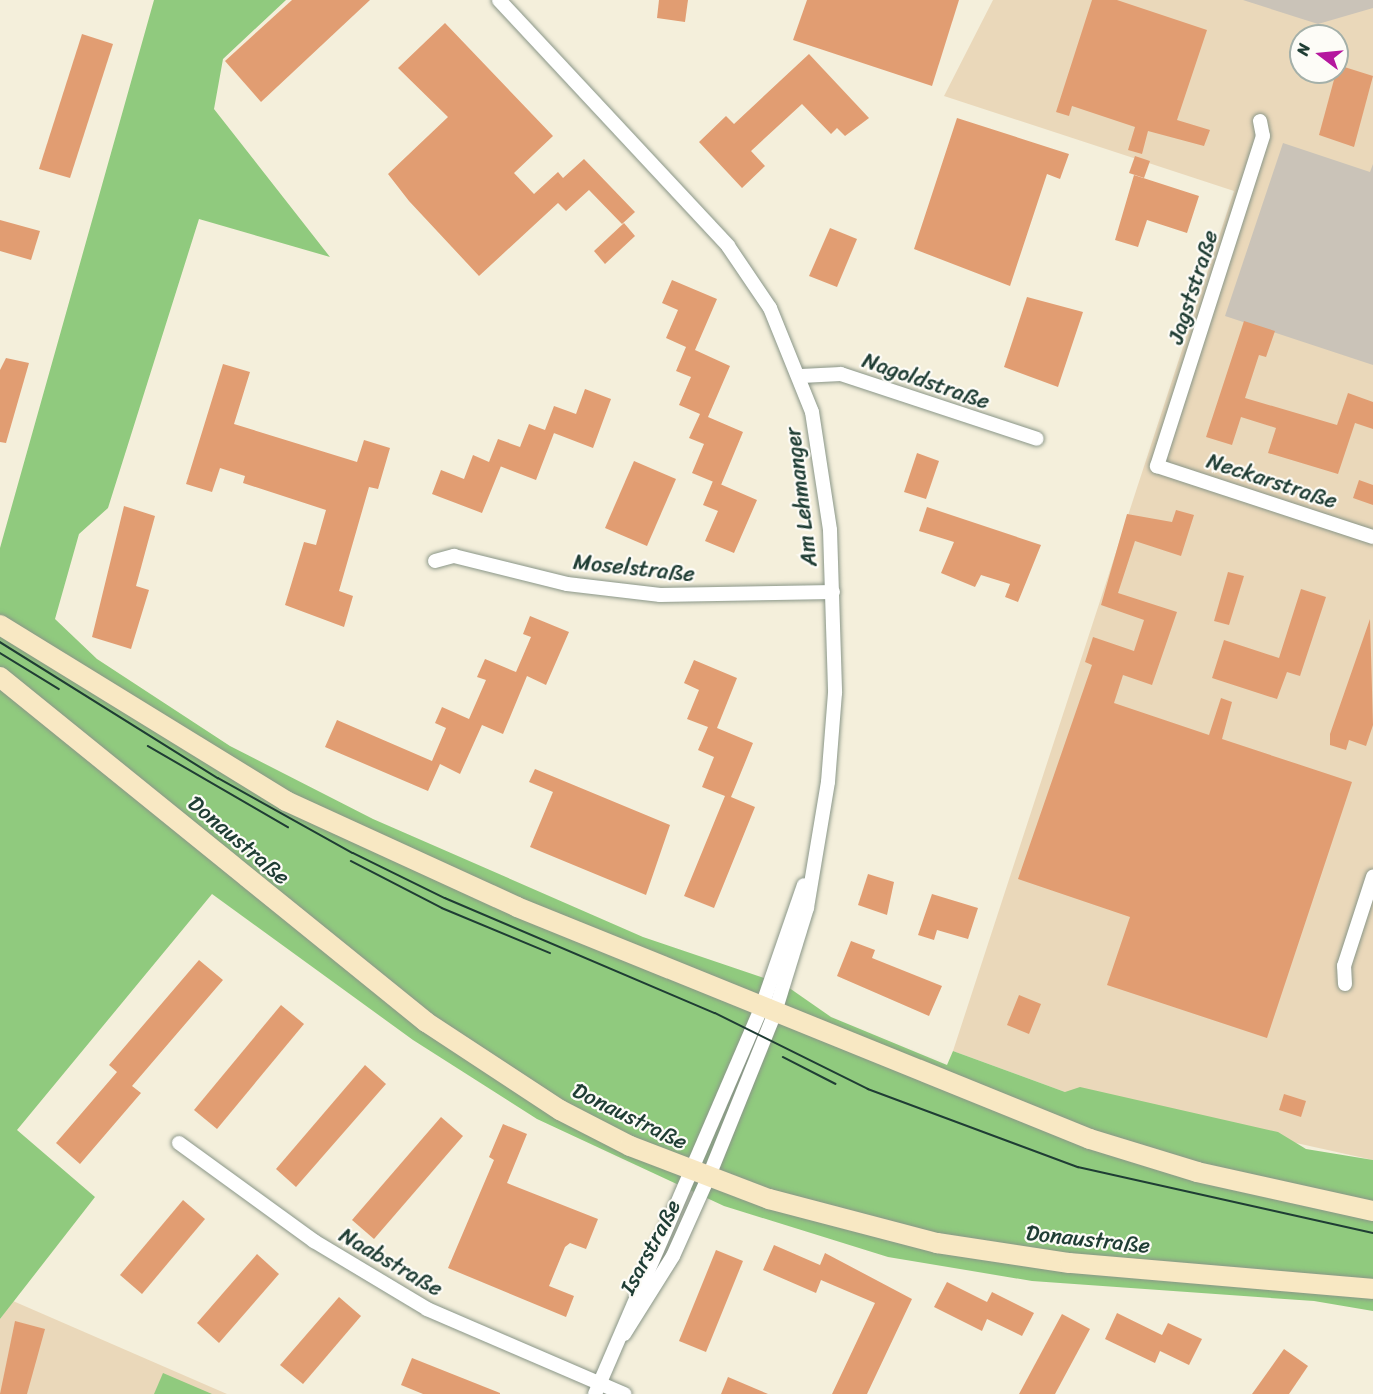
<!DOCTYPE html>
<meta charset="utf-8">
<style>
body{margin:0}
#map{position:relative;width:1373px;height:1394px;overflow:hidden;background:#f4efdb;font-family:Sriracha,sans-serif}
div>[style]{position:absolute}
.built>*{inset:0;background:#ead8ba}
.industrial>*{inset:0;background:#cac3b8}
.green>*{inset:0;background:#90ca7e}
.building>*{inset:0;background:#e19d72}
.roads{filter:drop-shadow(0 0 2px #8a9688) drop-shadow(0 0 2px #8a9688)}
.minor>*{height:14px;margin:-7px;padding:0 7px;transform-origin:7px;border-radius:7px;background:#fff}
.secondary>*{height:20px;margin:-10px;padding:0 10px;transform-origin:10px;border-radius:10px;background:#f8e8c3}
.tram>*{height:1.5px;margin:-0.75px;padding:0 0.75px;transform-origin:0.75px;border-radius:0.75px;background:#1f3d34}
span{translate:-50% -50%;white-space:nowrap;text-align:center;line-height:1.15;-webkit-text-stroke:4.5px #fdfcf7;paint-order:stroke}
.street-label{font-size:22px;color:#1f3d34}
.north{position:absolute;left:1289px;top:24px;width:60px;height:60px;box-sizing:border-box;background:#fdfcf7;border:2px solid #a4b0a9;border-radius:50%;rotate:286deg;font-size:16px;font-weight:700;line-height:24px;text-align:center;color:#1f3d34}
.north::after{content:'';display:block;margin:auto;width:21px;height:27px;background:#b5179e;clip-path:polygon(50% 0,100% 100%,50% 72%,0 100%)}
</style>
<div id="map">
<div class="built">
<div style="clip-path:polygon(evenodd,993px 0,1373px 0,1373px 1160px,1065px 1092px,953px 1051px,1234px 191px,944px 96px,993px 0,1301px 36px,1337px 36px,1337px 72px,1301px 72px,1301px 36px)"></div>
<div style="clip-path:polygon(13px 1301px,227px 1394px,0 1394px,0 1319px)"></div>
</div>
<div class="industrial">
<div style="clip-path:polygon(1243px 0,1373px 0,1373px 8px,1318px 24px)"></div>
<div style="clip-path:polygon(1283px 143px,1370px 172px,1373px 164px,1373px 365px,1225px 316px)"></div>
</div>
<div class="green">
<div style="clip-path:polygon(154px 0,286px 0,223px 59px,214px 109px,330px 257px,199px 219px,108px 508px,79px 534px,55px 619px,97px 659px,230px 746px,373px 819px,643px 937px,785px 985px,831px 1017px,947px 1065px,953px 1051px,1065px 1092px,1080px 1087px,1278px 1132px,1306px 1149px,1373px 1160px,1373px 1311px,1314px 1301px,1032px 1281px,888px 1257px,724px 1206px,537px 1119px,413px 1040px,212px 894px,17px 1130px,95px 1197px,0 1319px,0 548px)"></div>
<div style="clip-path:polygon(163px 1373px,212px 1394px,154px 1394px)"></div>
</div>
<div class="building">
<div style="clip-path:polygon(292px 0,370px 0,261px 102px,225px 61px)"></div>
<div style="clip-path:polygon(659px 0,688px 0,685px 22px,657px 18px)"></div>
<div style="clip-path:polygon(807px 0,959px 0,932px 86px,793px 40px)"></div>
<div style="clip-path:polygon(1092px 0,1117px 0,1207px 30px,1177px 120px,1210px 130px,1204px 146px,1148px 131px,1142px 154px,1128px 150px,1135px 127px,1072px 106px,1069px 116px,1056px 112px)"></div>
<div style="clip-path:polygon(445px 23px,553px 136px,514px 173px,534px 194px,558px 172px,563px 178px,584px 159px,635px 212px,622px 224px,589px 190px,566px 211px,558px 203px,479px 276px,409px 201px,388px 174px,448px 117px,398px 68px)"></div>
<div style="clip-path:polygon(82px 34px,113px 44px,70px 178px,39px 169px)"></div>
<div style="clip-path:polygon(809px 54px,869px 118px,845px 136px,837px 128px,831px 134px,802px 104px,751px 151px,765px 166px,742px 188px,699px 142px,726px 116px,734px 124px)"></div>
<div style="clip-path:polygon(1338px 65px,1373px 76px,1354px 147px,1319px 135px)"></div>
<div style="clip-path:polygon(957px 118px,1069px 154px,1060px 179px,1047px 174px,1010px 286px,914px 249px)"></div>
<div style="clip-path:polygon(1135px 156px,1150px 161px,1144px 178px,1129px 173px)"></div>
<div style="clip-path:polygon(1134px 175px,1199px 196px,1187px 233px,1147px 220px,1138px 247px,1115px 240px)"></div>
<div style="clip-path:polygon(0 220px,40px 231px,31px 260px,0 251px)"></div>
<div style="clip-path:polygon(624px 223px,635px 236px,605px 264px,594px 251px)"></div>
<div style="clip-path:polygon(830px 228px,857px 239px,837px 287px,809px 276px)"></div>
<div style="clip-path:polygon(672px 280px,717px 299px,695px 350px,730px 366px,708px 417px,743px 432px,721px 485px,692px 473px,704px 444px,689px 438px,700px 414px,679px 405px,691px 377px,676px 371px,686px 347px,666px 338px,678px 310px,662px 303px)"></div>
<div style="clip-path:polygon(1027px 297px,1083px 312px,1058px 387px,1004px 367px)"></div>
<div style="clip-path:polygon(1244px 321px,1275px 331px,1266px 357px,1259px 355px,1245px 398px,1337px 425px,1348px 393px,1373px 402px,1373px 429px,1355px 423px,1338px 474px,1268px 453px,1276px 428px,1241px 417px,1232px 445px,1206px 437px)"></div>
<div style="clip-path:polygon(6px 358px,29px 363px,6px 443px,0 442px,0 370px)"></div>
<div style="clip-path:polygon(223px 364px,250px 372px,234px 424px,357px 462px,364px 440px,390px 448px,378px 489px,369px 487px,339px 591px,353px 596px,344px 627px,285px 605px,304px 542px,316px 545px,326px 510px,243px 483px,245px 476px,220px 468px,212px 492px,186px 484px)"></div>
<div style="clip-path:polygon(585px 389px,611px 399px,593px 448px,546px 430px,554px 433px,536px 480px,492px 463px,501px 466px,482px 513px,432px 494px,441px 470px,464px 479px,473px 455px,489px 462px,498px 439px,520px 447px,529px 424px,545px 430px,554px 406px,576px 414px)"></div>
<div style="clip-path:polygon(917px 453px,939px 461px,926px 499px,904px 492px)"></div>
<div style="clip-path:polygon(634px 461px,676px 479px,647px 546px,605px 528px)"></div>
<div style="clip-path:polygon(1359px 480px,1373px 485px,1373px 505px,1353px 498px)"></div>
<div style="clip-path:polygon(713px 481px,757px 500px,734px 553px,705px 541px,718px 511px,703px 505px)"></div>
<div style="clip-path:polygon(124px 506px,155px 516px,136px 586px,149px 590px,131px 649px,92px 637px)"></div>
<div style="clip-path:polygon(927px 507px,1041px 545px,1018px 602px,1005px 597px,1010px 584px,981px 575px,975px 587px,941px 573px,954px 542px,919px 531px)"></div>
<div style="clip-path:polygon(1176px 510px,1194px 515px,1181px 556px,1135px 541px,1118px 593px,1177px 612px,1152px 685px,1123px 675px,1114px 703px,1209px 735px,1221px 698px,1232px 702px,1222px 739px,1352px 782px,1267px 1038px,1107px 985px,1130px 917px,1018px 879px,1092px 665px,1085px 662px,1093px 637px,1134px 651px,1144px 620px,1101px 605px,1127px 514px,1172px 522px)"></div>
<div style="clip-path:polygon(1228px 572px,1244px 576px,1229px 625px,1214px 621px)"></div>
<div style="clip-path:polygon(1301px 589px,1326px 597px,1300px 676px,1287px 672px,1277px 699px,1212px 678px,1224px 640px,1279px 658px)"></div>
<div style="clip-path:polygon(530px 616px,569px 632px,546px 685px,527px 676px,503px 734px,482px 725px,460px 774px,440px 764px,428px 791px,325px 747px,337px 720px,432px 761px,446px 728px,435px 723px,442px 707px,469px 719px,486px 680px,477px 677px,485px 659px,516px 672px,531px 637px,523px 634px)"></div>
<div style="clip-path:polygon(1370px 619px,1373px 725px,1366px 746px,1349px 740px,1346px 750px,1330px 745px,1330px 734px)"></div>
<div style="clip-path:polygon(694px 660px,737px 678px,717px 728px,753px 743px,731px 797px,755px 807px,714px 908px,684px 896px,725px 796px,702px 787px,714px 757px,698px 750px,708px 727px,687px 719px,699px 690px,684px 683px)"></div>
<div style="clip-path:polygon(535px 769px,670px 825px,646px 895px,530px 847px,553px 792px,529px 782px)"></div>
<div style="clip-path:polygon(868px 874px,894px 882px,887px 915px,858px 905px)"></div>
<div style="clip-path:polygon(932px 894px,978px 908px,968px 939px,937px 930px,934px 940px,918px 935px)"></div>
<div style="clip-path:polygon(851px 941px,875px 950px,872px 958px,942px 986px,929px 1016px,837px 976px)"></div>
<div style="clip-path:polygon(199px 960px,223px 980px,132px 1086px,141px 1093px,80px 1164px,56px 1143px,117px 1072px,109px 1065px)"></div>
<div style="clip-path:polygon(1019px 995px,1041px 1004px,1029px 1034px,1007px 1025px)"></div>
<div style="clip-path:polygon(281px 1005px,304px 1024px,217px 1129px,194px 1110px)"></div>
<div style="clip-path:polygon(365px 1065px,386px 1084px,296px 1187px,276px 1169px)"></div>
<div style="clip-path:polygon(1284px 1094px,1306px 1101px,1301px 1117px,1279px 1110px)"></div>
<div style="clip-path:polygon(441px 1117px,463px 1136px,374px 1239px,352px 1220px)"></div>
<div style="clip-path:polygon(503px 1124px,527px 1134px,507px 1183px,598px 1219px,586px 1249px,570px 1243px,565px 1247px,549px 1286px,574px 1296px,566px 1317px,448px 1268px,494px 1160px,489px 1157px)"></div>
<div style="clip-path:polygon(183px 1200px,205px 1219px,142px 1294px,120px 1275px)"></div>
<div style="clip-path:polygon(774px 1245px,820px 1265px,825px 1253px,912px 1299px,867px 1394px,832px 1394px,875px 1303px,821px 1280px,816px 1293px,763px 1270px)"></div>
<div style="clip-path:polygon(716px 1250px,743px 1261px,706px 1352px,679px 1341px)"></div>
<div style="clip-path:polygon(257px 1254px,279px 1274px,219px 1343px,197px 1323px)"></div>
<div style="clip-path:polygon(947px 1282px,987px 1302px,992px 1292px,1034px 1313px,1022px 1336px,987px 1319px,982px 1331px,934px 1307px)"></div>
<div style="clip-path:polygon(339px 1297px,361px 1316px,303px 1384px,280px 1365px)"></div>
<div style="clip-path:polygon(1117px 1313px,1162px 1335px,1168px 1323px,1202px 1339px,1189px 1365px,1160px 1351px,1155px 1363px,1105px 1339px)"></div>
<div style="clip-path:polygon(1062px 1314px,1090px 1329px,1055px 1394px,1019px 1394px)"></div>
<div style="clip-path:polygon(15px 1321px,45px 1329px,27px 1394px,0 1394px)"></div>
<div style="clip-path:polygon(1284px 1349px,1308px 1366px,1289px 1394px,1252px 1394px)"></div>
<div style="clip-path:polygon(412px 1358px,500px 1393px,500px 1394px,423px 1394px,401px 1385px)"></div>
<div style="clip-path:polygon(728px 1377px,768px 1394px,721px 1394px)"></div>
</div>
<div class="roads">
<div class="minor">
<div style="left:499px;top:0;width:336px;rotate:47deg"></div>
<div style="left:728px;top:246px;width:75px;rotate:55.9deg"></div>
<div style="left:770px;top:308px;width:112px;rotate:68deg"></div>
<div style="left:812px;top:412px;width:119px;rotate:81.3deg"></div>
<div style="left:830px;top:530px;width:163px;rotate:88.2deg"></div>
<div style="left:835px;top:693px;width:89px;rotate:94.5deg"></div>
<div style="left:828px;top:782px;width:128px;rotate:99.5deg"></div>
<div style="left:807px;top:908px;width:112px;rotate:107.1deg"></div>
<div style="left:774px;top:1015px;width:176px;rotate:112deg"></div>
<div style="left:708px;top:1178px;width:85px;rotate:114.2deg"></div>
<div style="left:673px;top:1256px;width:92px;rotate:122.1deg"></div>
<div style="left:1260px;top:121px;width:15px;rotate:79deg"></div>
<div style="left:1263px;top:136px;width:347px;rotate:107.8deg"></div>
<div style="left:1157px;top:466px;width:227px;rotate:18.2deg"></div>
<div style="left:801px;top:376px;width:40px;rotate:-2.9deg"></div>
<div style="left:841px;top:374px;width:206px;rotate:18.3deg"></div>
<div style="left:435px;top:561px;width:20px;rotate:-15deg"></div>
<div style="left:454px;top:556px;width:116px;rotate:13.9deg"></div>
<div style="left:567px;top:584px;width:94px;rotate:6.7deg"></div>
<div style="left:660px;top:595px;width:173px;rotate:-1deg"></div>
<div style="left:1345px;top:984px;width:18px;rotate:-93deg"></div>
<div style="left:1344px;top:966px;width:94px;rotate:-72deg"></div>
<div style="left:179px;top:1143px;width:167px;rotate:36deg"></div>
<div style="left:314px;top:1241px;width:132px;rotate:31deg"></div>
<div style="left:427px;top:1309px;width:215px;rotate:23.3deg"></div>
<div style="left:595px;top:1394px;width:419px;rotate:-66.7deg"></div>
<div style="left:761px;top:1009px;width:131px;rotate:-70.9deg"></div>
</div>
<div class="secondary">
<div style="left:0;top:625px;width:336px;rotate:31.6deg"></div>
<div style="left:286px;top:801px;width:254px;rotate:24.6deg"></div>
<div style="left:517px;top:907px;width:618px;rotate:22.04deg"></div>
<div style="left:1090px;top:1139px;width:112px;rotate:17.1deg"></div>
<div style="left:1197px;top:1172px;width:180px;rotate:12.5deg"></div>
<div style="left:0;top:677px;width:548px;rotate:39deg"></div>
<div style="left:426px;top:1022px;width:160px;rotate:33.3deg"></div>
<div style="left:560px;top:1110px;width:79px;rotate:27.2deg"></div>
<div style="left:630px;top:1146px;width:149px;rotate:20.9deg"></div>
<div style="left:769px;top:1199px;width:174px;rotate:14.7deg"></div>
<div style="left:937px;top:1243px;width:134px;rotate:8.6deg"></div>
<div style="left:1070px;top:1263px;width:304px;rotate:4.9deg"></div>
</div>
</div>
<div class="tram">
<div style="left:0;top:642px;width:257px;rotate:32deg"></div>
<div style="left:218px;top:778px;width:154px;rotate:29.1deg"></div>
<div style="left:353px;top:853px;width:102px;rotate:26.1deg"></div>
<div style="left:445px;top:898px;width:293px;rotate:23.1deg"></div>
<div style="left:715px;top:1013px;width:171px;rotate:26.4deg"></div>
<div style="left:868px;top:1089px;width:224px;rotate:20.4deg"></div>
<div style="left:1078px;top:1167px;width:302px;rotate:12.6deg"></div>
<div style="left:0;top:653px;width:69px;rotate:31.4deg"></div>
<div style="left:148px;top:746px;width:162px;rotate:30.1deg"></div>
<div style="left:351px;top:861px;width:102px;rotate:27.3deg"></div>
<div style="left:442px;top:908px;width:117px;rotate:22.6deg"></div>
<div style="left:783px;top:1057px;width:59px;rotate:27deg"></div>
</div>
<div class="street-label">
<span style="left:1193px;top:287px;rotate:-72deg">Jagststraße</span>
<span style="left:926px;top:381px;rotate:19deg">Nagoldstraße</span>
<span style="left:1272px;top:481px;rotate:18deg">Neckarstraße</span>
<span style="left:801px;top:497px;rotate:-97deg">Am Lehmanger</span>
<span style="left:634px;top:568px;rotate:6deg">Moselstraße</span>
<span style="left:239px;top:840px;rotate:40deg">Donaustraße</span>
<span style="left:630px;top:1116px;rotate:26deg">Donaustraße</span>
<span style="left:1088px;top:1239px;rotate:6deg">Donaustraße</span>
<span style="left:650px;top:1247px;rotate:-62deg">Isarstraße</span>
<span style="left:391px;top:1262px;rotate:30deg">Naabstraße</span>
</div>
<div class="north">N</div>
</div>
